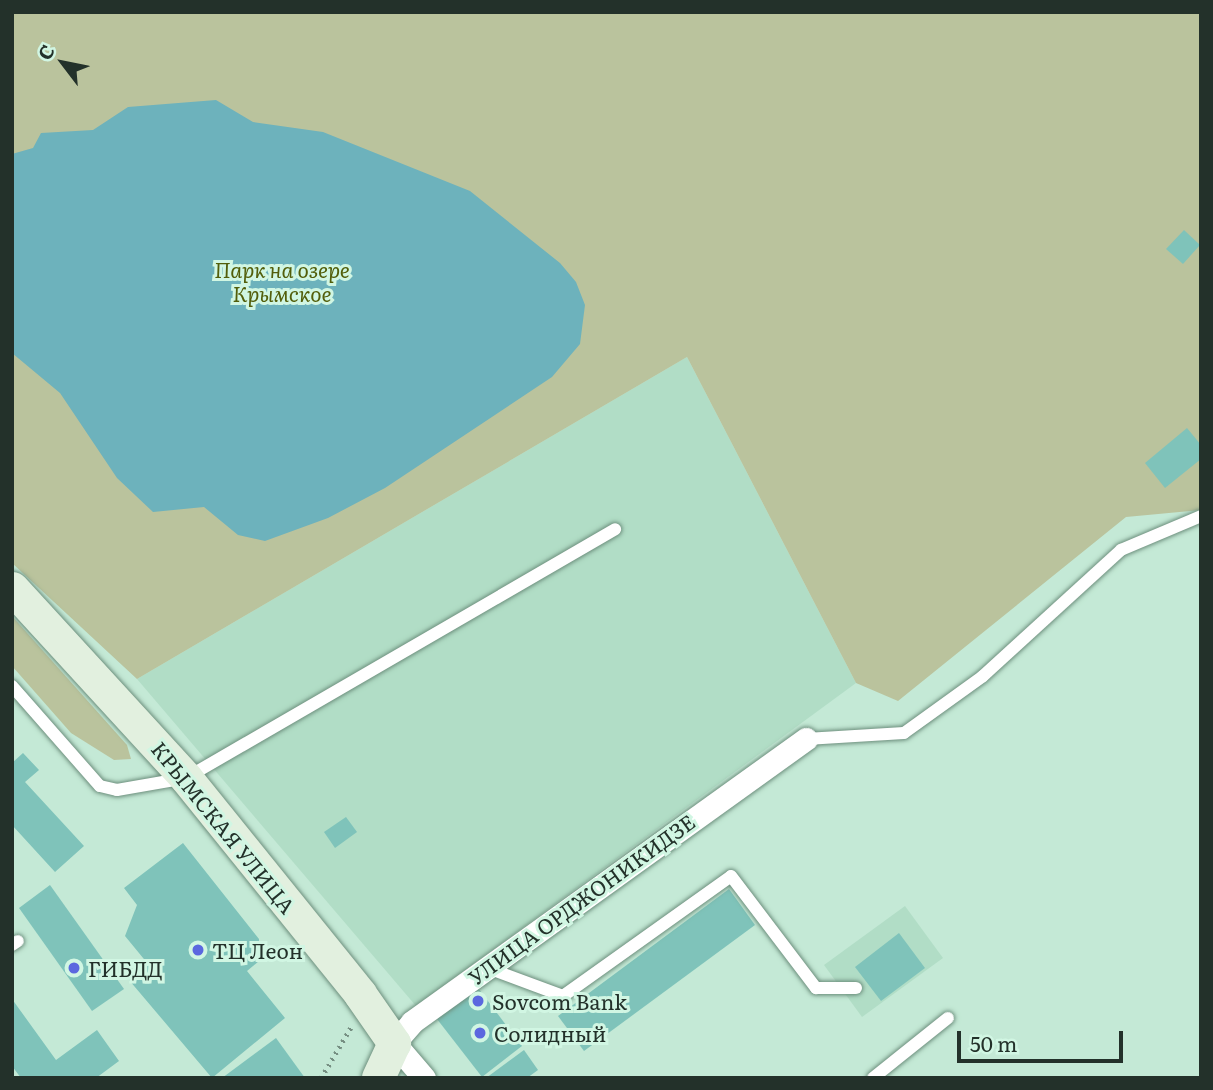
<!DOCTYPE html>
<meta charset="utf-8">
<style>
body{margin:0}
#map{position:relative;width:1213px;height:1090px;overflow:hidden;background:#c4e9d6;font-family:Literata,serif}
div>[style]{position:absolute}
.built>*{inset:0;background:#b1ddc6}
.green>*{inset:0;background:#bac39d}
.water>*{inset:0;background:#6db2bc}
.building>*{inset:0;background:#7fc3ba}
.path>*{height:4.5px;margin-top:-2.25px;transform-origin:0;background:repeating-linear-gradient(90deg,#768f82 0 2px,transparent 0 7px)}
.roads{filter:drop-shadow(0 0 2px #6d8f7d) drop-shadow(0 0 2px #6d8f7d)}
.lane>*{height:12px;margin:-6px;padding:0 6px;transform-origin:6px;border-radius:6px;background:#fff}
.street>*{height:23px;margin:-11.5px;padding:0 11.5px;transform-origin:11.5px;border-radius:11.5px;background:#fff}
.secondary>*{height:33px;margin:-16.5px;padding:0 16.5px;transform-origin:16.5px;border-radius:16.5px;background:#e2f0df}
.dots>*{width:19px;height:19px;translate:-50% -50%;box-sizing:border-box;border:4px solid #d1f6e3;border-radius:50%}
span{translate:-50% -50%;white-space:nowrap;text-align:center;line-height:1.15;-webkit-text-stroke:6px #d1f6e3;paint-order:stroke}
.park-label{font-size:21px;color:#525e0a;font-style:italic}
.street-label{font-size:21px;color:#23312a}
.poi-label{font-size:21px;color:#23312a}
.left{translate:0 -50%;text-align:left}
.frame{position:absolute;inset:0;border:14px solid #23312a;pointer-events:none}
.north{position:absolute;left:28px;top:28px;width:70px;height:70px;-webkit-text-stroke:5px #d1f6e3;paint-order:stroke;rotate:302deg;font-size:19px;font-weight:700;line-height:28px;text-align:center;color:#23312a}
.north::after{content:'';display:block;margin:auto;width:24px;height:32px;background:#23312a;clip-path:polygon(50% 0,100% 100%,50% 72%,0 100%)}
.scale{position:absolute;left:957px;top:1031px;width:166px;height:32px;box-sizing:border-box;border:4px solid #23312a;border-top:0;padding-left:9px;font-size:21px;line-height:24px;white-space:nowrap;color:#23312a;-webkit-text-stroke:5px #d1f6e3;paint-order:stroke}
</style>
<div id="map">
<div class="built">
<div style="clip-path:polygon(687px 357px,856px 683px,416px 1006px,137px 679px)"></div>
<div style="clip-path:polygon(905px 906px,943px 958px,862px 1017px,824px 965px)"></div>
</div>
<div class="green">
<div style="clip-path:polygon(12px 12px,1201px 12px,1201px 510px,1126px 517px,898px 701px,856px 683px,687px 357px,137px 679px,12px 563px)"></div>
<div style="clip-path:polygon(12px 616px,127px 745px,131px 759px,114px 760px,71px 733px,12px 666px)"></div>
</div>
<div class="water">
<div style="clip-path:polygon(216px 100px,253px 122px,323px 132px,470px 191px,560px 263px,576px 282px,585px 305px,580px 344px,552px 377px,385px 488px,328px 518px,265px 541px,238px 535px,204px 507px,153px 512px,117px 478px,60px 393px,12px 353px,12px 154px,33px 148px,41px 133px,93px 130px,128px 107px)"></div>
</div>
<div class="building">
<div style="clip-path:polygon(1184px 230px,1200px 245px,1183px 264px,1166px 249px)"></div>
<div style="clip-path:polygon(1187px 428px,1201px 445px,1201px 459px,1165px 488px,1145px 463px)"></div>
<div style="clip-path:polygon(23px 753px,39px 770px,25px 782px,84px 846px,55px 872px,12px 825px,12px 763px)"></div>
<div style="clip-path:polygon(346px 817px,357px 832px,335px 848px,324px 832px)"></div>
<div style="clip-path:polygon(183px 843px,259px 939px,259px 961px,247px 971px,285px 1018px,212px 1078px,129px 980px,148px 964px,125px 936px,137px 905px,124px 888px)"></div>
<div style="clip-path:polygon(50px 885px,124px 989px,92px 1011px,19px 908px)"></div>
<div style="clip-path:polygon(729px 889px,755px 925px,584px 1051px,558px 1016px)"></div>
<div style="clip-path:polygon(899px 933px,925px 968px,881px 1001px,855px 967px)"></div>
<div style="clip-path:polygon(478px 988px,522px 1046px,482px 1077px,437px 1019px)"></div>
<div style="clip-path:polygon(12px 999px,56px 1060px,97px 1030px,119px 1061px,96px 1078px,21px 1078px,12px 1066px)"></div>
<div style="clip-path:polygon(276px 1038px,305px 1078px,222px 1078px)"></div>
<div style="clip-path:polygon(524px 1050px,538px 1070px,527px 1078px,486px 1078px)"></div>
</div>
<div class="path">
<div style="left:321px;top:1078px;width:59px;rotate:-59.5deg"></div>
</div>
<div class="roads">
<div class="lane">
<div style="left:12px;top:686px;width:133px;rotate:48.7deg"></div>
<div style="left:100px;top:786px;width:17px;rotate:13deg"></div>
<div style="left:117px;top:790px;width:70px;rotate:-9.9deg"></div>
<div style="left:186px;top:778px;width:496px;rotate:-30.1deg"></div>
<div style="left:806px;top:739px;width:98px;rotate:-3.5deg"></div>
<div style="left:904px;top:733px;width:97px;rotate:-35.8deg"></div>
<div style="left:983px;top:676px;width:187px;rotate:-42.4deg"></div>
<div style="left:1121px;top:550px;width:87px;rotate:-23deg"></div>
<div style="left:12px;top:945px;width:7px;rotate:-34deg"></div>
<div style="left:485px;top:967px;width:83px;rotate:20.4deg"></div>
<div style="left:563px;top:996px;width:206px;rotate:-35.5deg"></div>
<div style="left:731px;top:876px;width:141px;rotate:52.8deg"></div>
<div style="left:816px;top:988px;width:40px"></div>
<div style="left:873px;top:1078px;width:96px;rotate:-38.7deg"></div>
</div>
<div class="street">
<div style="left:424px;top:1078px;width:46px;rotate:-130.6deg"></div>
<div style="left:394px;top:1043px;width:28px;rotate:-49deg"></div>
<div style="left:412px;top:1022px;width:485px;rotate:-35.7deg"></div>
</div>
<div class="secondary">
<div style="left:12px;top:588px;width:258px;rotate:47.5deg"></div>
<div style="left:186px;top:778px;width:277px;rotate:51.1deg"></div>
<div style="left:360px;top:994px;width:60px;rotate:55.2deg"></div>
<div style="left:394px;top:1043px;width:38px;rotate:115deg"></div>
</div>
</div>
<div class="dots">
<div style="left:198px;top:950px;background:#5b68df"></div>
<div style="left:74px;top:968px;background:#5b68df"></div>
<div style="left:478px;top:1001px;background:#5b68df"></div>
<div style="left:480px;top:1033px;background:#5b68df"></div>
</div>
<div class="park-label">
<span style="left:282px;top:281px">Парк на озере<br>Крымское</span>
</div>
<div class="street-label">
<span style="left:224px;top:827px;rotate:51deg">КРЫМСКАЯ УЛИЦА</span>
<span style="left:581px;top:899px;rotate:-36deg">УЛИЦА ОРДЖОНИКИДЗЕ</span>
</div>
<div class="poi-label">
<span class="left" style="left:212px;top:950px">ТЦ Леон</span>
<span class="left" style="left:88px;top:968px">ГИБДД</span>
<span class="left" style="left:492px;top:1001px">Sovcom Bank</span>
<span class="left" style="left:494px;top:1033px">Солидный</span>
</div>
<div class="frame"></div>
<div class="north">С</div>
<div class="scale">50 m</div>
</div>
